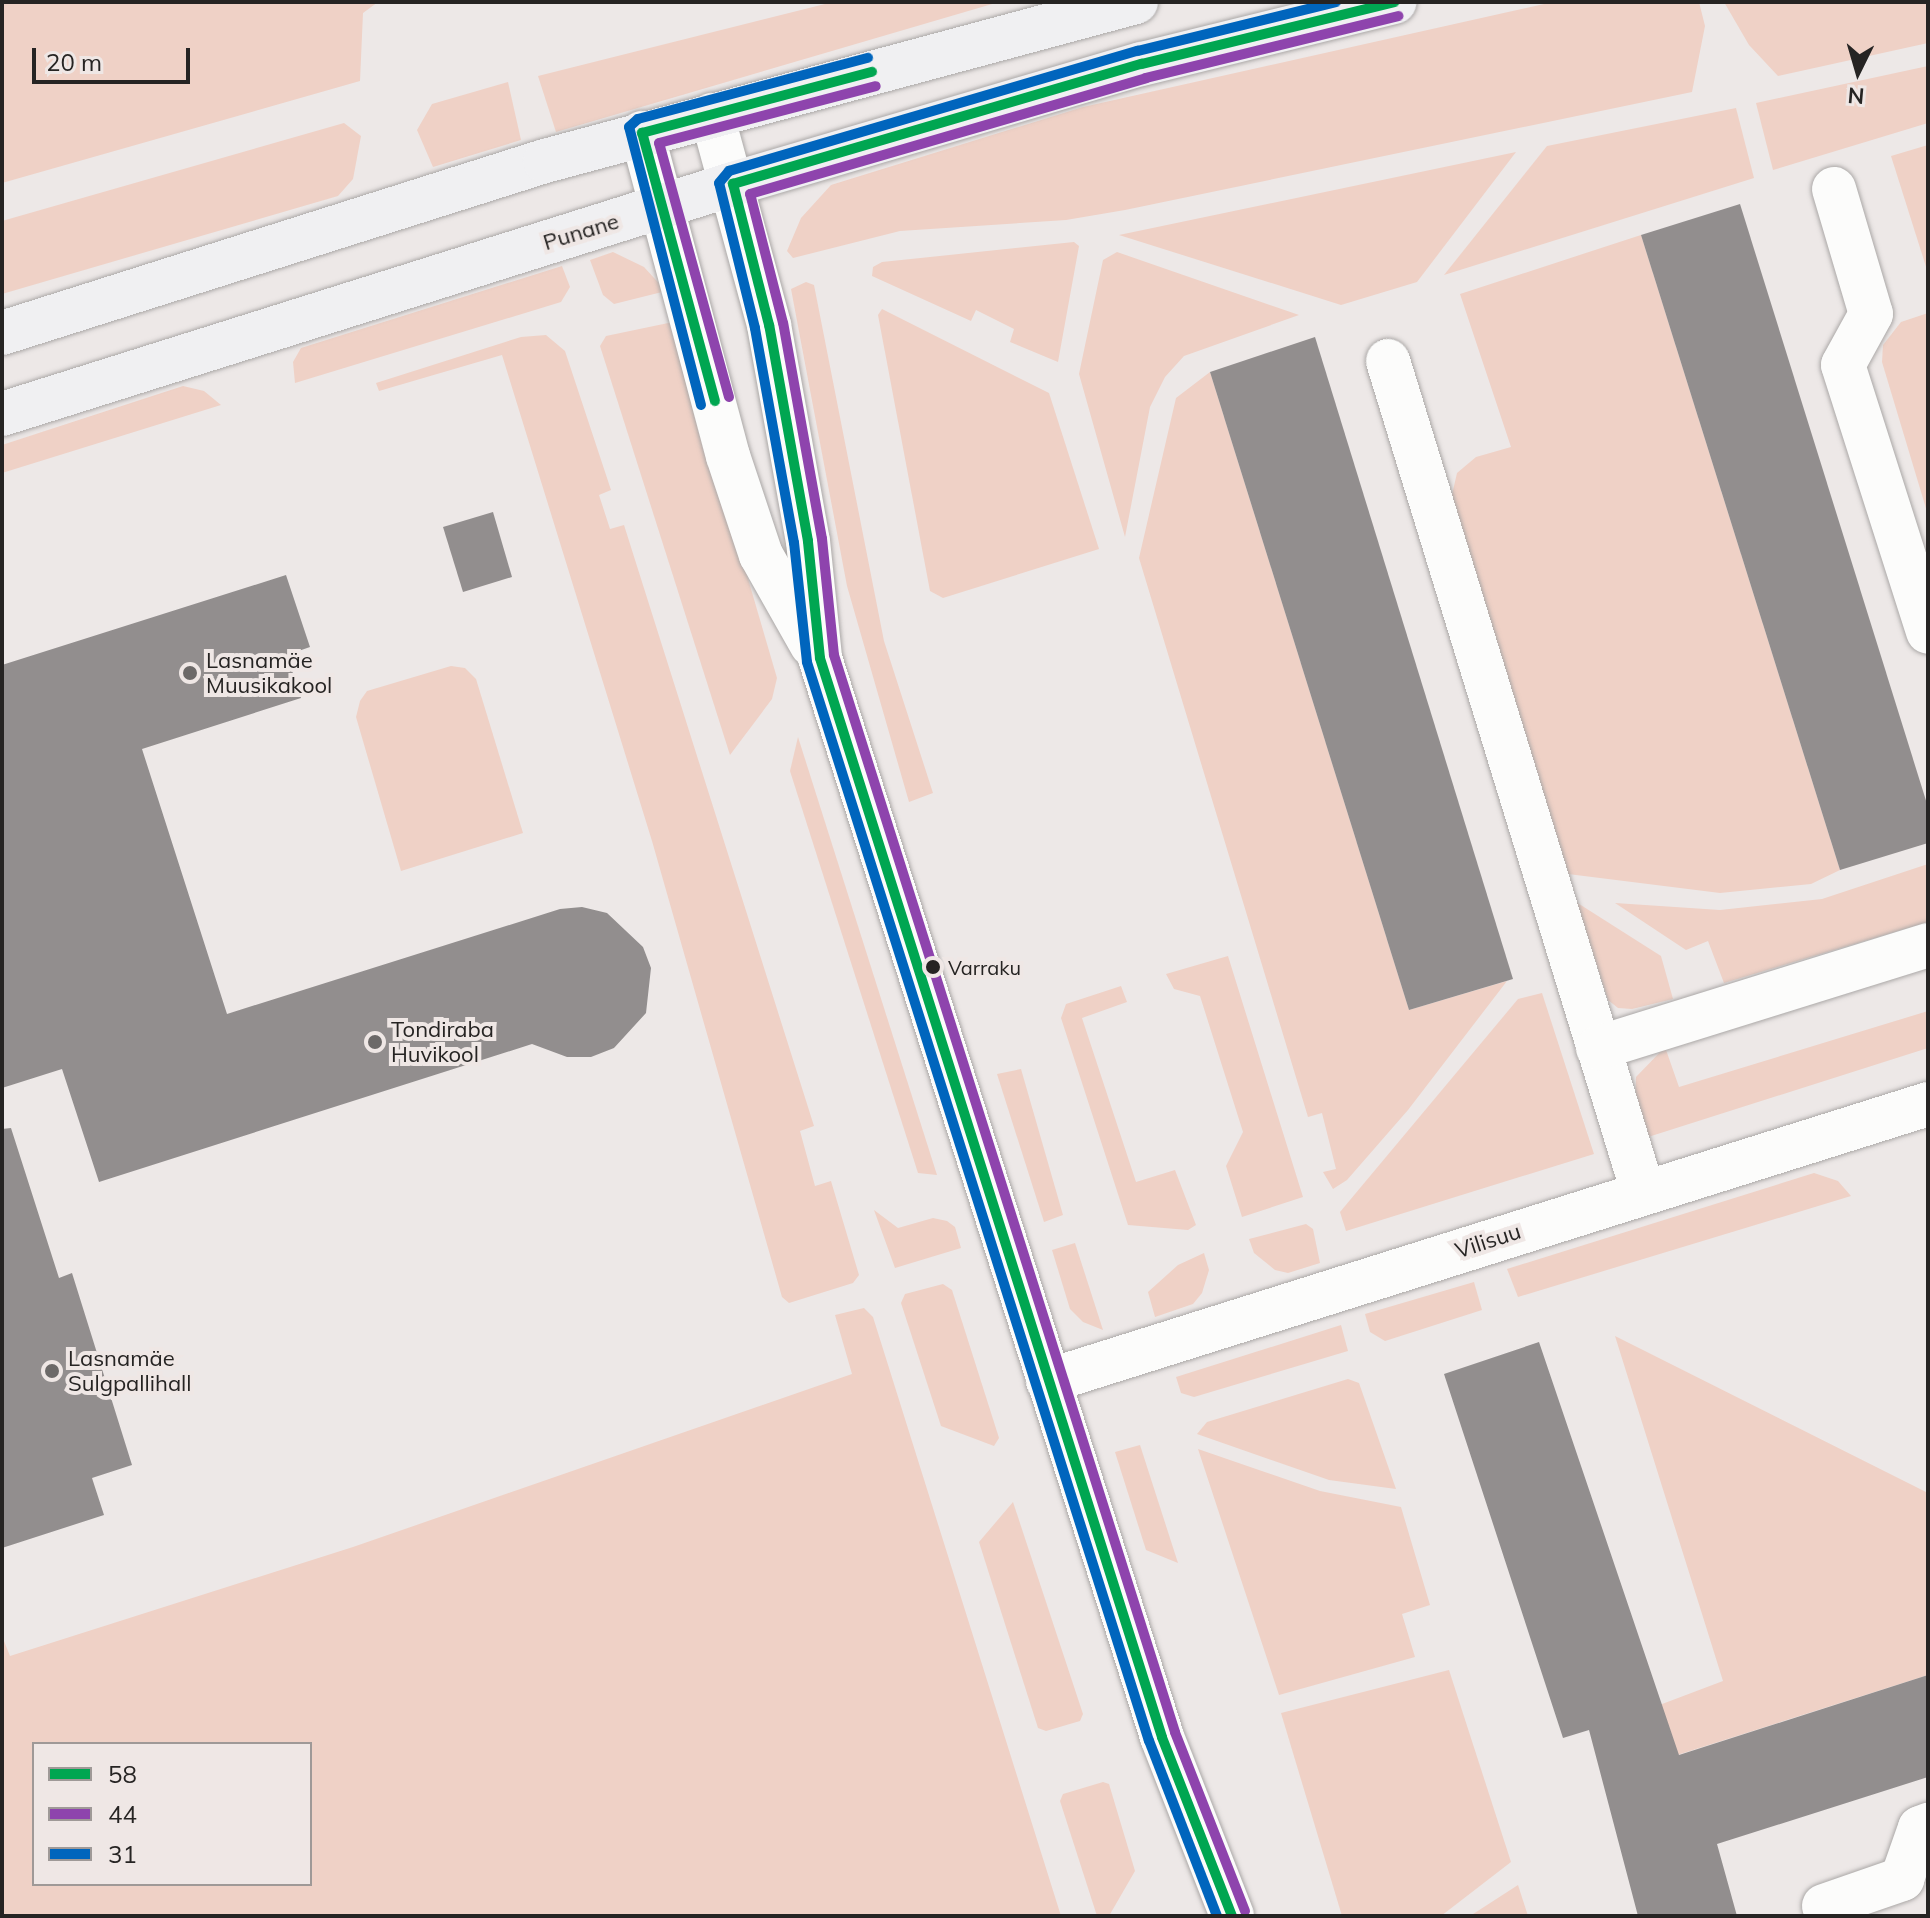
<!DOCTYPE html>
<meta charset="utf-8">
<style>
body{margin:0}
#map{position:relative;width:1930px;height:1918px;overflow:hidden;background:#ede8e7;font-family:Mulish,sans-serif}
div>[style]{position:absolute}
.green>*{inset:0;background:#efd1c6}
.building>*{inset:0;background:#928e8e}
.roads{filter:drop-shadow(0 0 2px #aba8a7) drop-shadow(0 0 2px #aba8a7)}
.minor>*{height:44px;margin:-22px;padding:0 22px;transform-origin:22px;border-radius:22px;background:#fcfcfb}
.tertiary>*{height:44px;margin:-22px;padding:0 22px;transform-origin:22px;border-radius:22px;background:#fcfcfb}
.secondary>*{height:44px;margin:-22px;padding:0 22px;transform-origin:22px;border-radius:22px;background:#f0f0f2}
.bus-1>*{height:10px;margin:-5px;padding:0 5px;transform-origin:5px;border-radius:5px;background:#00a651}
.bus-2>*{height:10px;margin:-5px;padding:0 5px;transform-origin:5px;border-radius:5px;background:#8e44ad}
.bus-3>*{height:10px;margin:-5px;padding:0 5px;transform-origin:5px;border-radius:5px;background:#0065bd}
.dots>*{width:22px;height:22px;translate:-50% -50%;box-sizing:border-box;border:4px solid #efe7e5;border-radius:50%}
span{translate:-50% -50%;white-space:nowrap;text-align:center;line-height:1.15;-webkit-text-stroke:8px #efe7e5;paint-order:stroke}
.bus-label{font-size:20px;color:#262423}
.left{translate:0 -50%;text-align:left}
.street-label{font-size:22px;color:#262423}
.poi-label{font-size:22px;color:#262423}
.frame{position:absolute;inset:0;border:4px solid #262423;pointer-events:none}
.legend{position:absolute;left:32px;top:1742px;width:280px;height:144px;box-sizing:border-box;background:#efe7e5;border:2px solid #9f9997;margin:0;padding:10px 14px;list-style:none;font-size:24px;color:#262423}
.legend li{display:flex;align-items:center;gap:16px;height:40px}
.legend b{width:40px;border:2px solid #9f9997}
.north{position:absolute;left:1818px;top:32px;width:80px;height:80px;-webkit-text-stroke:6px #efe7e5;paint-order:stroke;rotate:185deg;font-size:22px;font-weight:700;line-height:32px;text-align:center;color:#262423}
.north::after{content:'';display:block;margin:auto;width:28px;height:36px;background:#262423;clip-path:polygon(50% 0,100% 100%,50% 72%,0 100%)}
.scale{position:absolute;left:32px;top:48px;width:158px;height:36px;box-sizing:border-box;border:4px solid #262423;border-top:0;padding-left:10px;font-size:24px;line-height:28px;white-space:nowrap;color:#262423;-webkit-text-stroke:6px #efe7e5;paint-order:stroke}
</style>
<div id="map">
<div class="green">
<div style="clip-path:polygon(2px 2px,378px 2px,363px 13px,360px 81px,2px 183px)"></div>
<div style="clip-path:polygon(833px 2px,999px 2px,556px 132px,538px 76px)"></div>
<div style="clip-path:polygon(1553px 2px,1699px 2px,1705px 26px,1692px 92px,1125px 210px,1066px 220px,900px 231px,793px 258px,787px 251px,801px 218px,831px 185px,1083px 107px)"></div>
<div style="clip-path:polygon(1724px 2px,1928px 2px,1928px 43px,1778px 76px,1749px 45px)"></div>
<div style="clip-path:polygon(1928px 66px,1928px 123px,1773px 170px,1756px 103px)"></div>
<div style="clip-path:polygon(508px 82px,521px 140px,433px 167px,417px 130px,432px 104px)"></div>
<div style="clip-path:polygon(1736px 108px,1754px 178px,1444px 275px,1547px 146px)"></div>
<div style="clip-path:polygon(344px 123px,361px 136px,353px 179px,338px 196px,2px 294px,2px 221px)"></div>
<div style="clip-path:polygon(1928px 145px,1928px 273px,1891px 156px)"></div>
<div style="clip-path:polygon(1516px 152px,1417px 282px,1341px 305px,1119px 235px)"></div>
<div style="clip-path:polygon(1641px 235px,1840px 870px,1811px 884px,1720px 893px,1568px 874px,1451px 499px,1457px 473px,1476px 457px,1511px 447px,1460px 294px)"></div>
<div style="clip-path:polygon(1074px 242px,1079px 246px,1058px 362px,1010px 342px,1014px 329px,976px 310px,971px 321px,872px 276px,873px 267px,882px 262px)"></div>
<div style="clip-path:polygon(613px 252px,644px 267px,666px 291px,614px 304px,603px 295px,590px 260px)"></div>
<div style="clip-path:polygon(1117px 252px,1299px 315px,1184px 356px,1165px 377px,1150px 407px,1125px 537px,1079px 374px,1103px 260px)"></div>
<div style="clip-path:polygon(562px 266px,570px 287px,561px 302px,295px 383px,293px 362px,301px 348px)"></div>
<div style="clip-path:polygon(806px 282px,814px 285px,884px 641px,933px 793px,909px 802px,847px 586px,791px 289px)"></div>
<div style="clip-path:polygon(882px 309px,1049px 393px,1099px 549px,943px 598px,930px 591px,878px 315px)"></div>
<div style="clip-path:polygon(1928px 313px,1928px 515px,1882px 362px,1883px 345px,1901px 322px)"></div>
<div style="clip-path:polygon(673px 322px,777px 678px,772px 699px,730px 755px,600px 346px,606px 336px)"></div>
<div style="clip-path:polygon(546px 335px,565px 351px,611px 490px,599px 495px,610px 529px,624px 525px,814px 1126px,800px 1131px,815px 1186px,831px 1181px,859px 1275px,853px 1283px,789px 1303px,782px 1297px,652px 841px,502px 355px,379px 391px,376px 383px,521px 337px)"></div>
<div style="clip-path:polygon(1210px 372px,1409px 1010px,1507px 981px,1408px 1110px,1347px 1180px,1333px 1189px,1323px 1172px,1336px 1169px,1322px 1113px,1308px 1117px,1139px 558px,1176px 398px)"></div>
<div style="clip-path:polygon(183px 386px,204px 391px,221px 405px,2px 473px,2px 445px)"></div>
<div style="clip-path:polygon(451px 666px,465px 668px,476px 679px,523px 833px,401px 871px,356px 717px,360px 701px,367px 691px)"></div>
<div style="clip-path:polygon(798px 737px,937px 1175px,918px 1173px,790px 771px)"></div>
<div style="clip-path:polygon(1928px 864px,1928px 922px,1724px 983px,1708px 941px,1686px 950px,1615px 903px,1720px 910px,1822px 899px)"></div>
<div style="clip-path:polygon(1576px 902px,1661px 956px,1673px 999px,1632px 1009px,1618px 1008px,1608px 1000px)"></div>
<div style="clip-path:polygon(1228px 956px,1303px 1197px,1242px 1217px,1226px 1166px,1243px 1132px,1200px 996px,1174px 989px,1166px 974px)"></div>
<div style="clip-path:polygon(1121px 986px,1127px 1002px,1082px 1018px,1136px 1182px,1175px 1170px,1196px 1225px,1188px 1230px,1128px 1225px,1061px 1018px,1066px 1004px)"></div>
<div style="clip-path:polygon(1542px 993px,1594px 1154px,1346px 1231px,1340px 1212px,1518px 999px)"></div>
<div style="clip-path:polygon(1928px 1011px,1928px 1048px,1645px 1138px,1635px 1107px,1636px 1077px,1665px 1047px,1679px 1087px)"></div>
<div style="clip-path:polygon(1021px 1069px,1063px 1215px,1044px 1222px,997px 1074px)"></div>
<div style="clip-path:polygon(1814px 1173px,1838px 1181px,1851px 1196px,1518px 1297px,1507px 1269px)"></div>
<div style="clip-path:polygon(874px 1210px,898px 1228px,933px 1218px,947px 1221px,955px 1227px,961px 1248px,895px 1268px)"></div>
<div style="clip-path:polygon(1306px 1224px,1313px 1229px,1320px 1263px,1288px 1273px,1275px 1270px,1254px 1253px,1249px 1239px)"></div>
<div style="clip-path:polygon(1075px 1243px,1103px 1330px,1083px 1322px,1070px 1309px,1052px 1250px)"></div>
<div style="clip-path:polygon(1204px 1253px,1209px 1270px,1202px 1293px,1193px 1304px,1155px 1317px,1148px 1292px,1178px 1265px)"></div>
<div style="clip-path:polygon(1474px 1282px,1482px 1310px,1385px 1341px,1370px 1332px,1365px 1314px)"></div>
<div style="clip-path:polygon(943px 1284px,952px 1290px,999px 1438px,994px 1446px,941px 1426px,901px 1303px,905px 1294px)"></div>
<div style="clip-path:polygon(evenodd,864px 1308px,873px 1317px,1061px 1916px,2px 1916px,2px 1636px,10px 1656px,353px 1547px,852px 1374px,835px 1315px,864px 1308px,34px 1744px,310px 1744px,310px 1884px,34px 1884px,34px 1744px)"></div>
<div style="clip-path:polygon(1341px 1325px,1348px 1351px,1194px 1397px,1181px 1393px,1176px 1377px)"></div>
<div style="clip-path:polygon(1615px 1336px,1928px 1493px,1928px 1675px,1649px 1764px,1633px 1715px,1723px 1681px)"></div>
<div style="clip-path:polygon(1348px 1379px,1359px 1383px,1396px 1489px,1329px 1480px,1197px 1434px,1207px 1422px)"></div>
<div style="clip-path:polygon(1140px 1445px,1178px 1563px,1146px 1550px,1115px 1452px)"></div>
<div style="clip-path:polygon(1198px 1449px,1320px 1491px,1401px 1507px,1430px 1605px,1402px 1614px,1415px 1657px,1279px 1695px)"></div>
<div style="clip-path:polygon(1013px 1502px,1083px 1714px,1080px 1721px,1046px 1731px,1038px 1728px,979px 1542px)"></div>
<div style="clip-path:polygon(1449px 1670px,1511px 1862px,1441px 1916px,1342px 1916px,1281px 1713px)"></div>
<div style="clip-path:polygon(1103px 1782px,1109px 1784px,1135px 1871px,1109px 1916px,1097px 1916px,1060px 1801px,1063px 1794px)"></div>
<div style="clip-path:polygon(1518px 1885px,1528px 1916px,1470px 1916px)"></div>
</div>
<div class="building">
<div style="clip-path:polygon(1740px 204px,1928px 807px,1928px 843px,1840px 870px,1641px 235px)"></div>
<div style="clip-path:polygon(1315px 337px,1513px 979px,1409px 1010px,1210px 372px)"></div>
<div style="clip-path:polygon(493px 512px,512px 577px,463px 592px,443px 527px)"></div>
<div style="clip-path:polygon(286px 575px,310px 647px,287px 655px,301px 698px,142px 749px,227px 1014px,560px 909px,582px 907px,607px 913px,643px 947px,651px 968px,646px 1013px,614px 1048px,591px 1057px,567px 1057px,532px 1044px,99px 1182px,62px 1069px,2px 1088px,2px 665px)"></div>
<div style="clip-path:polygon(11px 1128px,59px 1278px,72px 1273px,132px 1465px,92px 1478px,104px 1515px,2px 1548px,2px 1129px)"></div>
<div style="clip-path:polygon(1539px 1342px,1679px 1755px,1928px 1675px,1928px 1777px,1717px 1844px,1737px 1916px,1638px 1916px,1589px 1730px,1563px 1738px,1444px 1374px)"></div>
</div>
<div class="roads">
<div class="minor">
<div style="left:1834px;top:189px;width:130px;rotate:73.5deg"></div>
<div style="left:1871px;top:314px;width:58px;rotate:118.8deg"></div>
<div style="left:1843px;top:365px;width:280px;rotate:72.3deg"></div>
<div style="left:1388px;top:361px;width:869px;rotate:72.94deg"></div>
<div style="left:1598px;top:1048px;width:346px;rotate:-17.3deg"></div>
<div style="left:1048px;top:1381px;width:923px;rotate:-17.47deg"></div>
<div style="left:1824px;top:1906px;width:83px;rotate:-19.1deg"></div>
<div style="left:1902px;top:1879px;width:54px;rotate:-70.6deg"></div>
<div style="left:1920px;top:1828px;width:9px;rotate:-21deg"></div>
</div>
<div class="tertiary">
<div style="left:712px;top:115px;width:218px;rotate:74.8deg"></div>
<div style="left:769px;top:325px;width:219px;rotate:79.8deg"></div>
<div style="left:808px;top:541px;width:118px;rotate:84.1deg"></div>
<div style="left:820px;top:658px;width:1132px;rotate:72.41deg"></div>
<div style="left:1162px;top:1737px;width:192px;rotate:68.6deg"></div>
<div style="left:642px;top:133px;width:334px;rotate:75.1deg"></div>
<div style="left:728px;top:456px;width:104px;rotate:71.6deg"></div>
<div style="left:761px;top:555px;width:103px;rotate:60.5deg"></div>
</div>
<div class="secondary">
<div style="left:2px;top:333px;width:570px;rotate:-17.58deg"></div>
<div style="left:545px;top:161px;width:612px;rotate:-15.06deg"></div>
<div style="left:2px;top:414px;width:766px;rotate:-17.47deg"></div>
<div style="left:733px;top:184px;width:426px;rotate:-16.4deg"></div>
<div style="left:1142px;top:64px;width:260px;rotate:-13.8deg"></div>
</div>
</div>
<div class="bus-1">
<div style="left:715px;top:401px;width:278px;rotate:-105.2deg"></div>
<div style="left:642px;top:133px;width:238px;rotate:-14.9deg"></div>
<div style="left:1232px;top:1916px;width:192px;rotate:-111.4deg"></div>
<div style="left:1162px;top:1737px;width:1132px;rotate:-107.59deg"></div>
<div style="left:820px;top:658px;width:118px;rotate:-95.9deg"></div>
<div style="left:808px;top:541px;width:219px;rotate:-100.2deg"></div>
<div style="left:769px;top:325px;width:146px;rotate:-104.3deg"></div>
<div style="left:733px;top:184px;width:426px;rotate:-16.4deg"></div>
<div style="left:1142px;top:64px;width:260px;rotate:-13.8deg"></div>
</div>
<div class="bus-2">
<div style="left:729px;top:397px;width:263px;rotate:-105.4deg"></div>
<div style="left:659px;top:143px;width:224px;rotate:-14.7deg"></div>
<div style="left:1245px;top:1911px;width:192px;rotate:-111.4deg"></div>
<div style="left:1175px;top:1732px;width:1130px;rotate:-107.57deg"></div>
<div style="left:834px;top:655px;width:117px;rotate:-95.9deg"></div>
<div style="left:822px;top:539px;width:219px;rotate:-100.2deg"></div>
<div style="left:783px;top:323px;width:133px;rotate:-104.3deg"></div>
<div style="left:750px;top:194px;width:413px;rotate:-16.3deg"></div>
<div style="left:1146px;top:78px;width:260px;rotate:-13.8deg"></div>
</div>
<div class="bus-3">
<div style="left:701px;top:405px;width:287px;rotate:-104.5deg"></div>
<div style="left:629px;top:127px;width:12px;rotate:-42deg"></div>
<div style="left:638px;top:119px;width:238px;rotate:-14.9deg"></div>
<div style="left:1217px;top:1916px;width:188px;rotate:-111.2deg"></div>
<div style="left:1149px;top:1741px;width:1132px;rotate:-107.59deg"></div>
<div style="left:807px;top:662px;width:120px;rotate:-96.2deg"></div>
<div style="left:794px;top:543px;width:219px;rotate:-100.3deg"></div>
<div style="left:755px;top:328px;width:149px;rotate:-103.9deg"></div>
<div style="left:719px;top:183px;width:16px;rotate:-50deg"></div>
<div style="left:729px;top:171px;width:426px;rotate:-16.4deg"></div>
<div style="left:1138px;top:51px;width:204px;rotate:-13.9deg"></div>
</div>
<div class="dots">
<div style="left:190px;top:673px;background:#6c6968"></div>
<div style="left:933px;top:967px;background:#262423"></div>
<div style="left:375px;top:1042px;background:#6c6968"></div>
<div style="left:52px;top:1371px;background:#6c6968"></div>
</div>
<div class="bus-label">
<span class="left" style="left:948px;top:967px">Varraku</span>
</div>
<div class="street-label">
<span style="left:581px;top:232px;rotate:-17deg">Punane</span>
<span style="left:1488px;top:1241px;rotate:-18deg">Vilisuu</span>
</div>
<div class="poi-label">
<span class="left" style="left:206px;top:673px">Lasnamäe<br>Muusikakool</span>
<span class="left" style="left:391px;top:1042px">Tondiraba<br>Huvikool</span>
<span class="left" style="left:68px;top:1371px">Lasnamäe<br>Sulgpallihall</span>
</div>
<div class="frame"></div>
<ul class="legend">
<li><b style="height:10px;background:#00a651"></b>58</li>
<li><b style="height:10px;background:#8e44ad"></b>44</li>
<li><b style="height:10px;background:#0065bd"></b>31</li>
</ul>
<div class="north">N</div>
<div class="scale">20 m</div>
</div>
